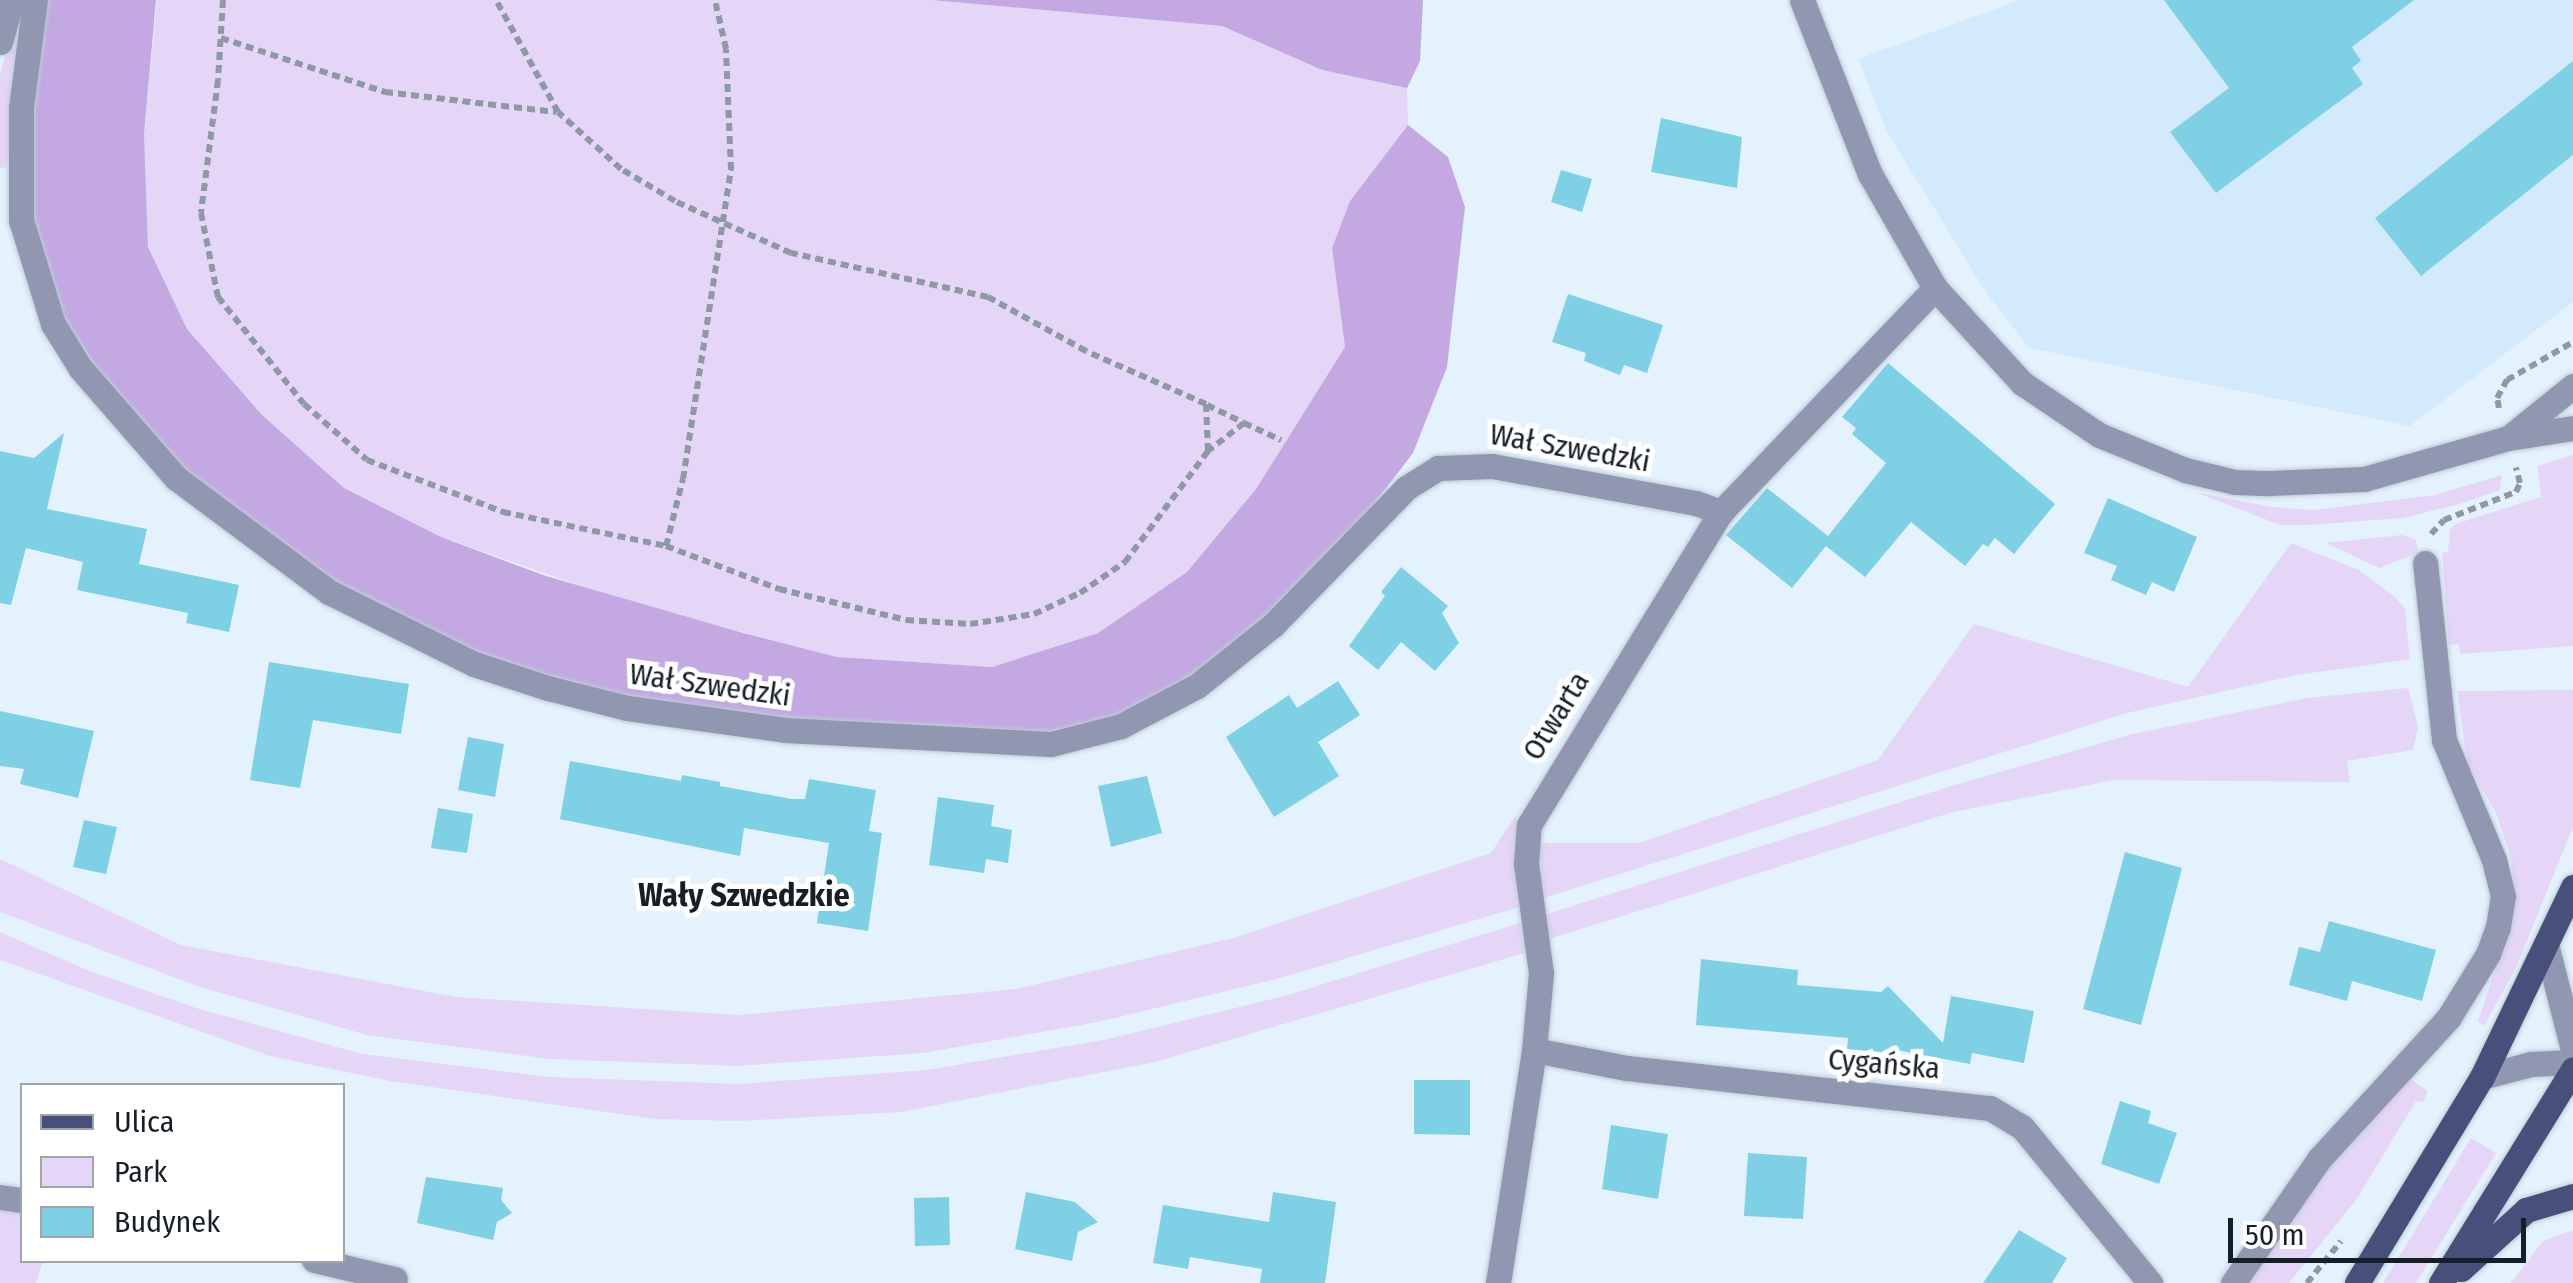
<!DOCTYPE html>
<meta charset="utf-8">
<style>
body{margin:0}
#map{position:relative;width:2573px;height:1283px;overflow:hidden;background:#e4f2fd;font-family:"Fira Sans Condensed",sans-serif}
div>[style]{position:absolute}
.built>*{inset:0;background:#d3eafd}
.green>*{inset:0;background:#e5d6f7}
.forest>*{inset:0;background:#c3a8e2}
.building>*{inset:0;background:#7ed1e4}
.path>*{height:6px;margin-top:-3px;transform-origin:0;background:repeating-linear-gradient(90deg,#8e99a3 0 8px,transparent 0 13px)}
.roads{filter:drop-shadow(0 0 2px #bfccd6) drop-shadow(0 0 2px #bfccd6)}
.minor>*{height:25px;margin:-12.5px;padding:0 12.5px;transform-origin:12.5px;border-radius:12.5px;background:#9197b1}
.major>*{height:25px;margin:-12.5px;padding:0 12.5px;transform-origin:12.5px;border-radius:12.5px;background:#474f7b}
span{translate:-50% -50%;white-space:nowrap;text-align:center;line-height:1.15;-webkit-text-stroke:10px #fff;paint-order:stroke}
.street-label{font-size:30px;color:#171f26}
.neighbourhood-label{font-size:32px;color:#171f26;font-weight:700}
.legend{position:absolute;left:20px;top:1083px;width:325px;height:180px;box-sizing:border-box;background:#fff;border:2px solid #a2a5a8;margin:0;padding:12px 18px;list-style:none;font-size:30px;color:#171f26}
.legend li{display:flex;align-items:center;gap:20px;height:50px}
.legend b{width:50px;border:2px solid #a2a5a8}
.scale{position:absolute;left:2228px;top:1218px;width:298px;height:45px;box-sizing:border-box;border:5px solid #171f26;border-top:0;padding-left:12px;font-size:30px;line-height:35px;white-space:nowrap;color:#171f26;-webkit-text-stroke:8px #fff;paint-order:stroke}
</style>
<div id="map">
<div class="built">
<div style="clip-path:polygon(2020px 0,2573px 0,2573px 302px,2410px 426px,2029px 348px,1985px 291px,1886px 130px,1858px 59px)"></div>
</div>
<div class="green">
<div style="clip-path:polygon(157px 0,931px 0,1222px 26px,1322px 70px,1407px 88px,1408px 125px,1350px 201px,1332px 248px,1345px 347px,1256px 489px,1187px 572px,1098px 633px,992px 667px,837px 657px,630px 603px,441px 537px,344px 488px,262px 415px,187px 329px,148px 247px,144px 134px)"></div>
<div style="clip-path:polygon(24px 10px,7px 167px,0 168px,0 75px,17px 11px)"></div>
<div style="clip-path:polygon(2573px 455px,2573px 646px,2461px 654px,2458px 644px,2449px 645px,2442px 553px,2448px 552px,2450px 530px,2455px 524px,2541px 497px,2537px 466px)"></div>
<div style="clip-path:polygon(2502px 475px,2500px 490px,2463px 503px,2403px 518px,2308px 525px,2280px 525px,2195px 492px,2271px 507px,2313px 510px,2435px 495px)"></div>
<div style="clip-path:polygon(2402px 535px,2416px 540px,2418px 553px,2379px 568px,2326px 543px)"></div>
<div style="clip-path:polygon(2291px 543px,2359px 570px,2395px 597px,2405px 609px,2410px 659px,2297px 675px,2127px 713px,1541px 899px,1537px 843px,1639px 843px,1878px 760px,1974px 624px,2188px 687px)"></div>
<div style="clip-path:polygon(2408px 688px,2418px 727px,2413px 750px,2347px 761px,2350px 782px,2115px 780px,1953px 812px,1546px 940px,1544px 915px,1948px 787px,2133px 734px,2307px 698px)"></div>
<div style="clip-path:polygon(2573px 690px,2573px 827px,2515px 970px,2484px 1026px,2478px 1021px,2515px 910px,2515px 888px,2510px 854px,2496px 813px,2467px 762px,2457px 691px)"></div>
<div style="clip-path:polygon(1515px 816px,1520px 832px,1523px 906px,1280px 978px,1098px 1022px,923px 1053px,738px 1066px,550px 1059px,367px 1035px,200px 987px,0 912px,0 859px,181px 945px,456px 997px,739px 1015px,1016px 989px,1233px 938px,1491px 853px)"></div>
<div style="clip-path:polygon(1526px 921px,1531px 951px,1155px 1062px,901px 1112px,738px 1121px,655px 1119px,390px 1081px,270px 1056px,0 960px,0 932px,87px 970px,196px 1008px,362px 1054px,550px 1077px,740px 1084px,926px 1070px,1104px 1040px,1288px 995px)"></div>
<div style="clip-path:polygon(2407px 1077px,2428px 1091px,2423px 1102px,2416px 1101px,2356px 1200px,2289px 1283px,2250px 1283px,2330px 1163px)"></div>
<div style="clip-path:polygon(2471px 1138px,2496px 1153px,2416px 1283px,2383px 1283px)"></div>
<div style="clip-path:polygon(0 1208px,22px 1212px,22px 1260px,43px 1261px,36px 1283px,0 1283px)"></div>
<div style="clip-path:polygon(2573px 1230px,2573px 1283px,2511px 1283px,2543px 1241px)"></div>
</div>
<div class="forest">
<div style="clip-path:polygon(41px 0,156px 0,144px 134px,148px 247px,187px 329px,262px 415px,344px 488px,441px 537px,546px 576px,743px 633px,837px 657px,992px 667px,1098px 633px,1187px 572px,1256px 489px,1345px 347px,1332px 248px,1350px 201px,1408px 125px,1448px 157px,1465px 207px,1447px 367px,1413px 453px,1357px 526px,1297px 591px,1188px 679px,1127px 712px,1075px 729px,1039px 733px,858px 727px,649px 702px,496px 661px,332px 583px,247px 522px,174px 461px,107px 384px,62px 315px,33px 226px,25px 161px)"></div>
<div style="clip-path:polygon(931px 0,1423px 0,1420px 61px,1407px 88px,1322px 70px,1222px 26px)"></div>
</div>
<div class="building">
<div style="clip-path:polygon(2164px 0,2414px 0,2352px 47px,2361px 61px,2352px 68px,2363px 84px,2216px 193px,2170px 132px,2229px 88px)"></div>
<div style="clip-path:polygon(2573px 61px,2573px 155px,2421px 276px,2375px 218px)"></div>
<div style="clip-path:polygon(1661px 118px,1742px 137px,1737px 188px,1651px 172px)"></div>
<div style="clip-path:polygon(1561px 170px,1592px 179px,1582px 212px,1551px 202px)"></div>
<div style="clip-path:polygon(1568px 294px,1663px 325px,1647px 373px,1624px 365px,1620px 375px,1584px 361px,1586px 353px,1552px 342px)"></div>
<div style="clip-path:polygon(1888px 363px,2055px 504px,2014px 554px,1995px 538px,1988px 547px,1983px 544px,1965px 566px,1911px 522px,1865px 577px,1826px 546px,1792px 588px,1726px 535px,1767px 488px,1828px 536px,1886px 463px,1852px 434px,1856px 428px,1842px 417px)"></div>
<div style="clip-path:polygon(64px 433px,47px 509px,147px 529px,139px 564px,239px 585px,229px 632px,186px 623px,188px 613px,77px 590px,83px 562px,26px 548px,11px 605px,0 603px,0 451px,34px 458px)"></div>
<div style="clip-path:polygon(2108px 498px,2197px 537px,2174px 592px,2152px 582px,2146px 595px,2111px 580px,2117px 566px,2084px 553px)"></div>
<div style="clip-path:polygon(1401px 567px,1448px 606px,1442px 613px,1459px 643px,1435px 671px,1401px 642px,1378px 670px,1349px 646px,1385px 596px,1381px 592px)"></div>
<div style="clip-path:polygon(269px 662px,409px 684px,401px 734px,313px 720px,300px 788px,250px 780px)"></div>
<div style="clip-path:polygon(1338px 681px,1360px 715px,1318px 742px,1339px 776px,1274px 817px,1226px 737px,1289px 695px,1297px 708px)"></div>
<div style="clip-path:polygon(0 711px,94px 731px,78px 798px,20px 784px,24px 769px,0 766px)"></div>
<div style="clip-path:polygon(468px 737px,504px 744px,495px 797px,458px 790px)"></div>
<div style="clip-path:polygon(570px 761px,681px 781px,682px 775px,720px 782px,720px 786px,792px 799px,805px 799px,809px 779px,876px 790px,869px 831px,882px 833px,868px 931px,817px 923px,829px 843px,744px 828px,740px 856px,560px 819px)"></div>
<div style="clip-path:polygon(1147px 776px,1162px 833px,1111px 847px,1098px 786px)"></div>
<div style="clip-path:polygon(938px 797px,994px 805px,991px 826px,1012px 830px,1008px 863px,986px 859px,984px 873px,929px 865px)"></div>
<div style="clip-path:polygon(438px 808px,473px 814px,467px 853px,431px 848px)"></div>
<div style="clip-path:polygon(84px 820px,117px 827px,106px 874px,73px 867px)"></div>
<div style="clip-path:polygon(2125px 852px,2182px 868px,2141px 1025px,2083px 1009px)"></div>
<div style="clip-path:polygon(2329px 921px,2436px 950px,2422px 1001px,2352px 981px,2347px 1001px,2289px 985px,2299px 947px,2320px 952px)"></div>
<div style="clip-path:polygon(1701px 959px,1798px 970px,1797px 985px,1881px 992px,1888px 986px,1943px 1043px,1951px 996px,2034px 1011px,2024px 1063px,1972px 1053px,1970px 1064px,1892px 1049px,1891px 1053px,1847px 1049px,1848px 1038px,1696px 1025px)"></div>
<div style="clip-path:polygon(1414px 1080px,1470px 1080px,1470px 1135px,1414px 1134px)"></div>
<div style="clip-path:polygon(2120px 1101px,2151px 1111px,2148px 1123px,2177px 1133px,2159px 1184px,2101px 1164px)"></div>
<div style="clip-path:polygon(1611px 1125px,1668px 1134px,1658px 1199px,1602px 1189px)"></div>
<div style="clip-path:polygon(1748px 1153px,1807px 1157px,1803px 1219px,1744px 1216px)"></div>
<div style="clip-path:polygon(426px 1177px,503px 1188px,501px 1200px,512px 1213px,497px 1222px,493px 1240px,417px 1223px)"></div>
<div style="clip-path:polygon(1026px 1192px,1075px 1202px,1098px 1222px,1078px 1232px,1072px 1261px,1015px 1249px)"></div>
<div style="clip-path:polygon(1273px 1192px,1336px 1202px,1325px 1283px,1260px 1283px,1262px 1269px,1190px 1257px,1188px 1269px,1153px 1263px,1163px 1205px,1269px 1222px)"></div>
<div style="clip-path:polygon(949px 1197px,950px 1245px,915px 1246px,914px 1198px)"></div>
<div style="clip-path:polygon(2019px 1230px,2067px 1258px,2052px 1283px,1983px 1283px)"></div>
</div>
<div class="path">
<div style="left:223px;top:0;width:80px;rotate:93.6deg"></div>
<div style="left:218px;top:80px;width:134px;rotate:97.3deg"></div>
<div style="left:201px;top:213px;width:86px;rotate:78.6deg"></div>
<div style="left:218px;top:297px;width:137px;rotate:51.2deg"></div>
<div style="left:304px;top:404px;width:84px;rotate:41.6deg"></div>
<div style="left:367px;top:460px;width:146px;rotate:20.9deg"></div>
<div style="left:503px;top:512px;width:167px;rotate:11.8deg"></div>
<div style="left:666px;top:546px;width:121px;rotate:20.8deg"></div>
<div style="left:779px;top:589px;width:131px;rotate:13.7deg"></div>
<div style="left:906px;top:620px;width:64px;rotate:3.6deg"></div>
<div style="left:970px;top:624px;width:65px;rotate:-8.9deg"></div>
<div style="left:1034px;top:614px;width:51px;rotate:-24.5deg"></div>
<div style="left:1080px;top:593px;width:55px;rotate:-34.6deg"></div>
<div style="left:1125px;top:562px;width:139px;rotate:-53.2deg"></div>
<div style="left:1208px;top:451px;width:47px;rotate:-92.4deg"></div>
<div style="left:1206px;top:404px;width:131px;rotate:-156.2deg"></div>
<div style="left:1086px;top:351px;width:112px;rotate:-151.1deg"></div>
<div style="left:988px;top:297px;width:202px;rotate:-167.4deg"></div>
<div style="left:791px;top:253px;width:127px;rotate:-155.9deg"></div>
<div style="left:675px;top:201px;width:63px;rotate:-149.3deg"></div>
<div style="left:621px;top:169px;width:85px;rotate:-137.9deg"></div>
<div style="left:558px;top:112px;width:128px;rotate:-119deg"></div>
<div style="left:221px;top:38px;width:173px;rotate:18.2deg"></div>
<div style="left:385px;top:92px;width:172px;rotate:6.7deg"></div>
<div style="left:1207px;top:405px;width:41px;rotate:25.9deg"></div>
<div style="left:1244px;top:423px;width:46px;rotate:142.1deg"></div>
<div style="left:2499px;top:408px;width:10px;rotate:-101deg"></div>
<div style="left:2497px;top:398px;width:21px;rotate:-61deg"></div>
<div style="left:2507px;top:380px;width:76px;rotate:-29.9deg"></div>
<div style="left:1244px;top:423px;width:41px;rotate:24.7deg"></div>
<div style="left:2431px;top:534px;width:19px;rotate:-47deg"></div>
<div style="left:2444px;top:520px;width:77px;rotate:-21.3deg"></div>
<div style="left:2516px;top:492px;width:10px;rotate:-66deg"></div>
<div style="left:2520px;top:483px;width:16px;rotate:-105deg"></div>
<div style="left:666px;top:546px;width:69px;rotate:-75.8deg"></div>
<div style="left:683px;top:479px;width:313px;rotate:-81.2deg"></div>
<div style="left:731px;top:170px;width:121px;rotate:-92.4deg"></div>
<div style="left:726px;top:49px;width:50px;rotate:-102.7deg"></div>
<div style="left:2307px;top:1283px;width:54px;rotate:-51deg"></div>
</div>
<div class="roads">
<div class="minor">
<div style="left:35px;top:0;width:109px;rotate:97.4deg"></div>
<div style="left:21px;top:108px;width:112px;rotate:90deg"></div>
<div style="left:21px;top:220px;width:109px;rotate:72.9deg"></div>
<div style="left:53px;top:324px;width:53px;rotate:58.1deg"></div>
<div style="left:81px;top:369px;width:145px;rotate:48.9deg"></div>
<div style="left:176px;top:478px;width:191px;rotate:36.7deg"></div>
<div style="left:329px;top:592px;width:162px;rotate:26.4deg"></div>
<div style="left:474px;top:664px;width:78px;rotate:18deg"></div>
<div style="left:548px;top:688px;width:81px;rotate:14.2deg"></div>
<div style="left:627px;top:708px;width:160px;rotate:7.9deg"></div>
<div style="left:785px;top:730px;width:266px;rotate:3deg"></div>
<div style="left:1051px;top:744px;width:72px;rotate:-14.4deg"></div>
<div style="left:1121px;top:726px;width:86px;rotate:-27.8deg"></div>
<div style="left:1197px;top:686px;width:97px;rotate:-38.8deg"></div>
<div style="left:1273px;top:625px;width:191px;rotate:-45.8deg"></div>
<div style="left:1406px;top:488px;width:38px;rotate:-32deg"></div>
<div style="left:1438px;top:468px;width:54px;rotate:-2.1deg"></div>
<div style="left:1492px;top:466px;width:207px;rotate:10.3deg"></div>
<div style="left:1696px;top:503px;width:27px;rotate:20deg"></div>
<div style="left:1802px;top:0;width:187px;rotate:68.7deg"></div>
<div style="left:1870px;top:174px;width:131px;rotate:60.3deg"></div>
<div style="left:1935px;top:288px;width:129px;rotate:47.5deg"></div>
<div style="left:2022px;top:383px;width:93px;rotate:34deg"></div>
<div style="left:2099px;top:435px;width:93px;rotate:22.1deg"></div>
<div style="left:2185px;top:470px;width:51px;rotate:13.5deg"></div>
<div style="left:2235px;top:482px;width:34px;rotate:2deg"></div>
<div style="left:2269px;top:483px;width:95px;rotate:-2.4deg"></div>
<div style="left:2364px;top:479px;width:150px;rotate:-15.9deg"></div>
<div style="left:2508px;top:438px;width:66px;rotate:-8.7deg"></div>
<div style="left:0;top:42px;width:44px;rotate:-74.1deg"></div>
<div style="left:2511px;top:436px;width:80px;rotate:-38.9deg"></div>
<div style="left:2547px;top:948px;width:105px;rotate:75.7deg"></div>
<div style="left:1534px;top:1050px;width:95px;rotate:11deg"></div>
<div style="left:1627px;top:1068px;width:365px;rotate:6.3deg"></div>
<div style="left:1990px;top:1108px;width:37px;rotate:31deg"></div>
<div style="left:2022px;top:1127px;width:202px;rotate:50.6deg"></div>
<div style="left:2482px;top:1077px;width:51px;rotate:-14.9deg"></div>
<div style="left:2531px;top:1064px;width:42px;rotate:-2.7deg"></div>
<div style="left:0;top:1197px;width:22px;rotate:8deg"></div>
<div style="left:314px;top:1260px;width:83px;rotate:13.2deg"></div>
<div style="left:1498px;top:1283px;width:236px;rotate:-81.2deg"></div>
<div style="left:1534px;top:1050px;width:77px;rotate:-84.8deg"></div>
<div style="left:1541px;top:973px;width:110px;rotate:-97.8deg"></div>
<div style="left:1526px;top:864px;width:39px;rotate:-86deg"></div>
<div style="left:1529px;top:825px;width:367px;rotate:-58.5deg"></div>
<div style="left:1721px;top:512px;width:310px;rotate:-46.3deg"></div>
<div style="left:2233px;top:1283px;width:152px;rotate:-55.2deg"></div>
<div style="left:2320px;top:1158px;width:191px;rotate:-47.5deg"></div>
<div style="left:2449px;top:1017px;width:74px;rotate:-58.2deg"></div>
<div style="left:2488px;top:954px;width:29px;rotate:-70deg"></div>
<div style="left:2498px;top:927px;width:31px;rotate:-81deg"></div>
<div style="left:2503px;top:896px;width:37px;rotate:-104deg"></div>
<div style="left:2494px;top:860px;width:130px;rotate:-112.6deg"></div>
<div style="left:2444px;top:740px;width:178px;rotate:-96.1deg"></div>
</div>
<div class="major">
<div style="left:2461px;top:1269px;width:88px;rotate:-42.2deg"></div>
<div style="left:2526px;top:1210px;width:49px;rotate:-16.6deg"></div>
<div style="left:2357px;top:1283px;width:241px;rotate:-58.8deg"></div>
<div style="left:2482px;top:1077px;width:211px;rotate:-64.4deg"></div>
<div style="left:2441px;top:1283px;width:251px;rotate:-58.3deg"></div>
</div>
</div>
<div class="street-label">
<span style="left:1570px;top:448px;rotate:10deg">Wał Szwedzki</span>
<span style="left:710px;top:685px;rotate:8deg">Wał Szwedzki</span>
<span style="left:1556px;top:716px;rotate:-58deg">Otwarta</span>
<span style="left:1884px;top:1064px;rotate:5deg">Cygańska</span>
</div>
<div class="neighbourhood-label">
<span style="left:744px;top:895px">Wały Szwedzkie</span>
</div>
<ul class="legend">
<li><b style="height:12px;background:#474f7b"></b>Ulica</li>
<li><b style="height:28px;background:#e5d6f7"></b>Park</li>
<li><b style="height:28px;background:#7ed1e4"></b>Budynek</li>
</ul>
<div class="scale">50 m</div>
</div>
